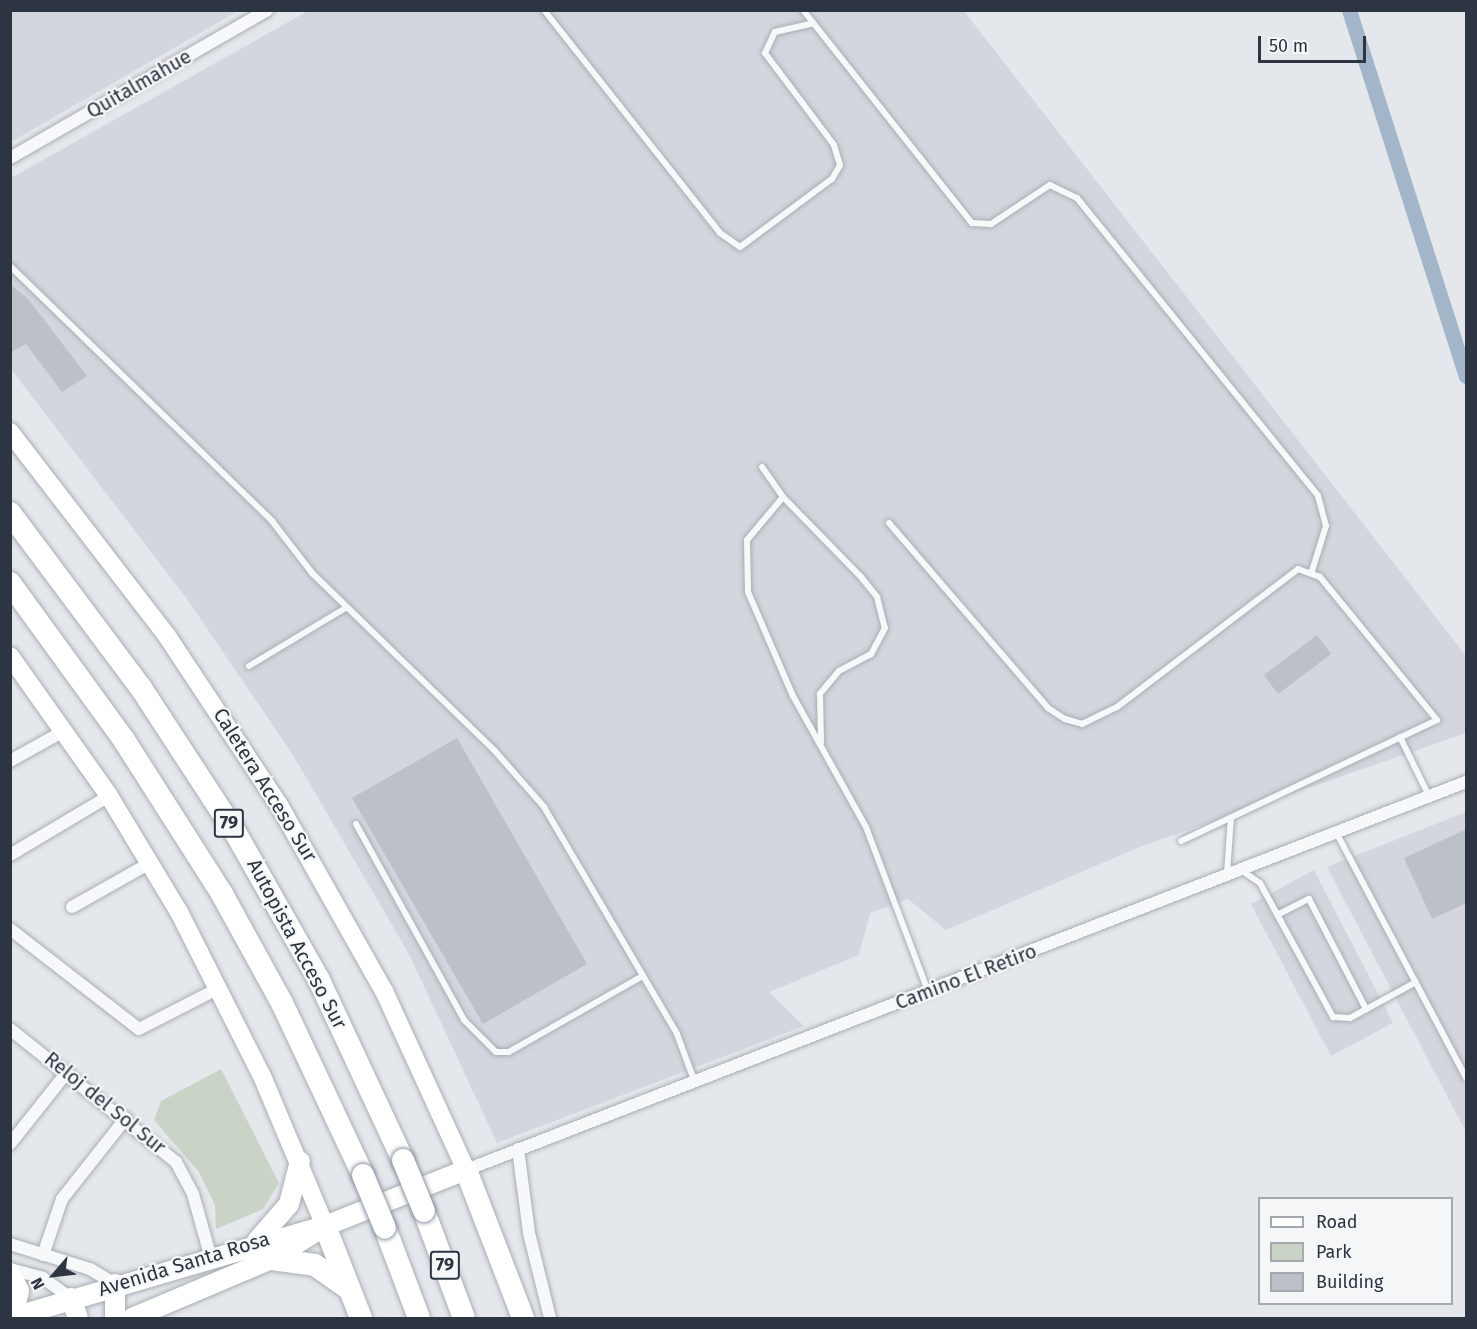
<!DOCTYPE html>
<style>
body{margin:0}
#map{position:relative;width:1477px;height:1329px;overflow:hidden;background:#e4e7eb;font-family:"Fira Sans",sans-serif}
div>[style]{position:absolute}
.built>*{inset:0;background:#d3d6dd}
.green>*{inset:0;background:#cad4c6}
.canal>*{height:15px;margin:-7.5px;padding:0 7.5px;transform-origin:7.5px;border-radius:7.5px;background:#a3b5c8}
.building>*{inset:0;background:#bcc0c7}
.roads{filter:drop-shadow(0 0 2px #a9aeb5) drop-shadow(0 0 2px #a9aeb5)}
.lane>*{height:6px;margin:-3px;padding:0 3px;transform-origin:3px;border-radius:3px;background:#f7f8f9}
.street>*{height:12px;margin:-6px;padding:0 6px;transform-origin:6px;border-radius:6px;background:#f7f8f9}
.secondary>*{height:18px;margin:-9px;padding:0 9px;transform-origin:9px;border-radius:9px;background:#fff}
.primary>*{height:20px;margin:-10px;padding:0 10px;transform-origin:10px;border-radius:10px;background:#fff}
.highway>*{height:22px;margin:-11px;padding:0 11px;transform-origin:11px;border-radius:11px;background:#fff}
.bridges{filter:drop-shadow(0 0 2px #8d95a1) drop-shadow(0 0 2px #8d95a1)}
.highway-bridge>*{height:22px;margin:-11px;padding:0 11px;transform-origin:11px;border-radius:11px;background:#fff}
span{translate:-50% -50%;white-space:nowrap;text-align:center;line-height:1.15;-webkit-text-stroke:4.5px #f4f6f8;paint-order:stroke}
.shield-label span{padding:2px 4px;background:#f4f6f8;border:2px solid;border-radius:4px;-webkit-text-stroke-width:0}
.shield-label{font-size:18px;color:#2d3542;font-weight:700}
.street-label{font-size:20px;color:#2d3542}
.frame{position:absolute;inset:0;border:12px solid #2d3542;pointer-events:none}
.legend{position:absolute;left:1258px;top:1197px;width:195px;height:108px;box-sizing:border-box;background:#f4f6f8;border:2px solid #a4a9af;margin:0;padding:8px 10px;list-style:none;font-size:18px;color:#2d3542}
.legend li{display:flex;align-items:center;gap:12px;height:30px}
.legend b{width:30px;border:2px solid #a4a9af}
.north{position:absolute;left:24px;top:1245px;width:60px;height:60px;-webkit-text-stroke:4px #f4f6f8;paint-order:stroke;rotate:242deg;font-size:16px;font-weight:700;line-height:24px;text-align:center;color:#2d3542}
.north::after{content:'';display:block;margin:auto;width:21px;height:27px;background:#2d3542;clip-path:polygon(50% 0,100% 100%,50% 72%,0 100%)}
.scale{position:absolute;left:1258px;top:36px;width:108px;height:27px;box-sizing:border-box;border:3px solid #2d3542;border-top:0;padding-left:8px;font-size:18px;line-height:21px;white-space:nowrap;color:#2d3542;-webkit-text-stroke:4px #f4f6f8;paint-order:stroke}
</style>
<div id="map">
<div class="built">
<div style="clip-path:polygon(11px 10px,238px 10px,238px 11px,11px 142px)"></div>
<div style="clip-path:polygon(308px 11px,964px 11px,1466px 656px,1466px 733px,1142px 846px,946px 930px,908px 899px,870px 913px,859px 955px,769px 992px,804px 1026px,497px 1143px,409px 954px,293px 755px,187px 599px,11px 369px,11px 178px)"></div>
<div style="clip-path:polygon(1466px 812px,1466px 1132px,1327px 867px)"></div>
<div style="clip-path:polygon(1314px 870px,1393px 1023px,1331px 1056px,1251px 904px)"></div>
</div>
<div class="green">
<div style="clip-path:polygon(221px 1069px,279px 1183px,263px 1209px,216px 1229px,215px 1205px,199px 1172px,154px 1120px,161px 1101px)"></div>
</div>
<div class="canal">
<div style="left:1349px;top:10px;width:384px;rotate:72.3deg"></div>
</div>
<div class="building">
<div style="clip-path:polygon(10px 284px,29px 300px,87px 376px,62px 392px,26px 344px,10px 353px)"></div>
<div style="clip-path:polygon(1317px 635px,1331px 654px,1278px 694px,1264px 675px)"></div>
<div style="clip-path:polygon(457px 738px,587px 964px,483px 1024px,352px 798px)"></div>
<div style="clip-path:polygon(1467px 829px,1467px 903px,1432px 919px,1404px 858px)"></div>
</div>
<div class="roads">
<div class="lane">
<div style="left:544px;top:10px;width:284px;rotate:51.7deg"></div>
<div style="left:720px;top:233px;width:24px;rotate:35deg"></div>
<div style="left:740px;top:247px;width:114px;rotate:-36.5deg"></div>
<div style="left:832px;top:179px;width:16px;rotate:-60deg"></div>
<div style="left:840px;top:165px;width:21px;rotate:-107deg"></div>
<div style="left:834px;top:145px;width:115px;rotate:-126.9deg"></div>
<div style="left:765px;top:53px;width:23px;rotate:-65deg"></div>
<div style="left:775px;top:32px;width:39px;rotate:-13deg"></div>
<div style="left:803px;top:10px;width:272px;rotate:51.6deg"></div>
<div style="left:972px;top:223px;width:19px;rotate:3deg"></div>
<div style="left:991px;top:224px;width:71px;rotate:-33.5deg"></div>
<div style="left:1050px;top:185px;width:30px;rotate:26deg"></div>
<div style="left:1077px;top:198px;width:383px;rotate:51deg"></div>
<div style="left:1318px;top:496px;width:31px;rotate:75deg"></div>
<div style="left:1326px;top:526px;width:47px;rotate:107.3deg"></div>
<div style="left:10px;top:266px;width:366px;rotate:44.2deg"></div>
<div style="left:272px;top:521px;width:66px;rotate:52.4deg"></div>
<div style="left:312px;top:573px;width:254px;rotate:44.2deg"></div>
<div style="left:494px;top:750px;width:76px;rotate:48.7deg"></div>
<div style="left:544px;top:807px;width:263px;rotate:59.6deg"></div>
<div style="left:677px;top:1034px;width:49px;rotate:69.7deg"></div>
<div style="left:762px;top:467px;width:37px;rotate:55deg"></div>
<div style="left:783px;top:497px;width:56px;rotate:129.9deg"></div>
<div style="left:747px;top:540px;width:52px;rotate:88.9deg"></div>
<div style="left:748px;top:592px;width:113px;rotate:66.6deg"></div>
<div style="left:793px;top:696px;width:150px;rotate:60.9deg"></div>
<div style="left:866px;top:827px;width:175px;rotate:69.3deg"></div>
<div style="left:783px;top:497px;width:112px;rotate:45.7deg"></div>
<div style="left:861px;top:577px;width:26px;rotate:51deg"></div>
<div style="left:877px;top:597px;width:32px;rotate:76deg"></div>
<div style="left:885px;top:628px;width:30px;rotate:118deg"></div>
<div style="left:871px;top:654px;width:36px;rotate:152deg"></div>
<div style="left:839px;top:671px;width:30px;rotate:130deg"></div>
<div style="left:820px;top:694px;width:48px;rotate:88.8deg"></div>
<div style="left:889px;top:523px;width:244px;rotate:49.3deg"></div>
<div style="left:1048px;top:708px;width:20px;rotate:33deg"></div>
<div style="left:1065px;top:719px;width:18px;rotate:16deg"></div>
<div style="left:1082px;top:724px;width:39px;rotate:-26deg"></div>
<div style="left:1117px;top:707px;width:228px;rotate:-37.3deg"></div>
<div style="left:1298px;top:569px;width:23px;rotate:20deg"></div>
<div style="left:1320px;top:577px;width:185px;rotate:50.7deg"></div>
<div style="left:1437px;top:720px;width:283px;rotate:154.7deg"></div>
<div style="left:249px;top:666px;width:114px;rotate:-31deg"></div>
<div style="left:1400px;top:737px;width:66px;rotate:63.8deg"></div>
<div style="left:356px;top:824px;width:224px;rotate:61.1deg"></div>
<div style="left:464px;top:1020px;width:45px;rotate:45deg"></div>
<div style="left:496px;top:1052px;width:13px"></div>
<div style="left:509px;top:1052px;width:154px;rotate:-29.6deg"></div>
<div style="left:1336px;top:832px;width:278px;rotate:62.1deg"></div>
<div style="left:1244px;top:872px;width:19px;rotate:35deg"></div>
<div style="left:1260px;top:883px;width:153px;rotate:61.4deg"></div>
<div style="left:1333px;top:1017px;width:17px;rotate:3deg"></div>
<div style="left:1350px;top:1018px;width:75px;rotate:-28.6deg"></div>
<div style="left:1227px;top:874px;width:57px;rotate:-86deg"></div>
<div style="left:1277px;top:915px;width:36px;rotate:-27deg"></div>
<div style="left:1309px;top:899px;width:124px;rotate:62.6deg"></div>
</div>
<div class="street">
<div style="left:10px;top:158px;width:297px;rotate:-29.9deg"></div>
<div style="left:10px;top:761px;width:62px;rotate:-29.1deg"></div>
<div style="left:10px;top:855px;width:115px;rotate:-30.8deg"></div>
<div style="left:72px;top:907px;width:90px;rotate:-29.4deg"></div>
<div style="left:10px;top:929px;width:163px;rotate:37.8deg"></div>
<div style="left:139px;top:1029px;width:90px;rotate:-27.1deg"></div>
<div style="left:10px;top:1029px;width:213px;rotate:38.7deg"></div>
<div style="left:176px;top:1162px;width:36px;rotate:62deg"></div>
<div style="left:193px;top:1194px;width:63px;rotate:74.4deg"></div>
<div style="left:10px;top:1144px;width:92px;rotate:-51.6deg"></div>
<div style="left:518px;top:1149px;width:85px;rotate:82.5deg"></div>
<div style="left:529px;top:1233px;width:88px;rotate:76.1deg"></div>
<div style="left:466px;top:1170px;width:1073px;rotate:-21.21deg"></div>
<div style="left:10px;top:1244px;width:84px;rotate:17.4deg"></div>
<div style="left:90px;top:1269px;width:29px;rotate:31deg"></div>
<div style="left:43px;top:1255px;width:59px;rotate:-71.3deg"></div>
<div style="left:62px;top:1199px;width:103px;rotate:-51.7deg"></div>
<div style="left:10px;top:1269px;width:34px;rotate:15deg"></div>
<div style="left:43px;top:1278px;width:34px;rotate:36deg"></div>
</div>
<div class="secondary">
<div style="left:10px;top:432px;width:257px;rotate:52.4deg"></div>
<div style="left:167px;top:636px;width:203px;rotate:56.5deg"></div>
<div style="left:279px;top:805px;width:214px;rotate:60.6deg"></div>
<div style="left:384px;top:991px;width:197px;rotate:65.4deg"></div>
<div style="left:10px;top:656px;width:171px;rotate:54.7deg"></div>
<div style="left:109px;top:796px;width:135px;rotate:58.9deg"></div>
<div style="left:179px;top:912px;width:184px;rotate:63.2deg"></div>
<div style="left:262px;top:1076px;width:163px;rotate:67.2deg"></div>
</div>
<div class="primary">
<div style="left:257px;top:1241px;width:49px;rotate:-49.1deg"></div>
<div style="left:289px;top:1204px;width:44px;rotate:-75.7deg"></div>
<div style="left:10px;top:1273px;width:20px;rotate:63deg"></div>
<div style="left:19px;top:1291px;width:27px;rotate:103deg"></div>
<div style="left:71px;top:1298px;width:21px;rotate:71deg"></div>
<div style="left:10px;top:1318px;width:328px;rotate:-16.3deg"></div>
<div style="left:325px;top:1226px;width:152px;rotate:-21.7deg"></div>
<div style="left:115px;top:1318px;width:34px;rotate:-90deg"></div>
<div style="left:132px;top:1318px;width:152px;rotate:-22.9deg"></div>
<div style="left:272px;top:1259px;width:53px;rotate:-31.9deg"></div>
</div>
<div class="highway">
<div style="left:10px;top:513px;width:219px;rotate:53.2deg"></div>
<div style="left:141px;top:688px;width:172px;rotate:56.9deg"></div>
<div style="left:235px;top:832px;width:170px;rotate:60.4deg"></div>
<div style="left:319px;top:980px;width:199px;rotate:65deg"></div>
<div style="left:10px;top:583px;width:194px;rotate:54deg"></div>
<div style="left:124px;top:740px;width:183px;rotate:57.5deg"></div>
<div style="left:222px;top:894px;width:124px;rotate:61.2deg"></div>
<div style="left:282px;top:1003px;width:190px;rotate:64.8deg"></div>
<div style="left:466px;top:1170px;width:159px;rotate:68.9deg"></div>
<div style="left:424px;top:1211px;width:114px;rotate:69.5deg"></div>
<div style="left:325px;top:1226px;width:99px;rotate:68.6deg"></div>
<div style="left:385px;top:1228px;width:96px;rotate:69.3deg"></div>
<div style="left:272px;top:1259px;width:43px;rotate:7.9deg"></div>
<div style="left:315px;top:1265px;width:39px;rotate:35deg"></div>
</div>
</div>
<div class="bridges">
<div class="highway-bridge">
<div style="left:403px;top:1160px;width:55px;rotate:67.6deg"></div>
<div style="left:363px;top:1175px;width:57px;rotate:67.5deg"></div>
</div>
</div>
<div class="shield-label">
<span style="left:229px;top:823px">79</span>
<span style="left:445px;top:1265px">79</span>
</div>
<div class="street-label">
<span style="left:139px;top:84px;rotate:-30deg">Quitalmahue</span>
<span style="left:265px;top:785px;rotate:58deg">Caletera Acceso Sur</span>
<span style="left:297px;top:944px;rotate:62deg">Autopista Acceso Sur</span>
<span style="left:966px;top:977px;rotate:-21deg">Camino El Retiro</span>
<span style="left:105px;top:1103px;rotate:39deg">Reloj del Sol Sur</span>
<span style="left:184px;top:1264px;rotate:-17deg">Avenida Santa Rosa</span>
</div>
<div class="frame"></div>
<ul class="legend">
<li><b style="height:8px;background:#fff"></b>Road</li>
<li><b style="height:16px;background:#cad4c6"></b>Park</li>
<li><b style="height:16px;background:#bcc0c7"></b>Building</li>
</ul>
<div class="north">N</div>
<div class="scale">50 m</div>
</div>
